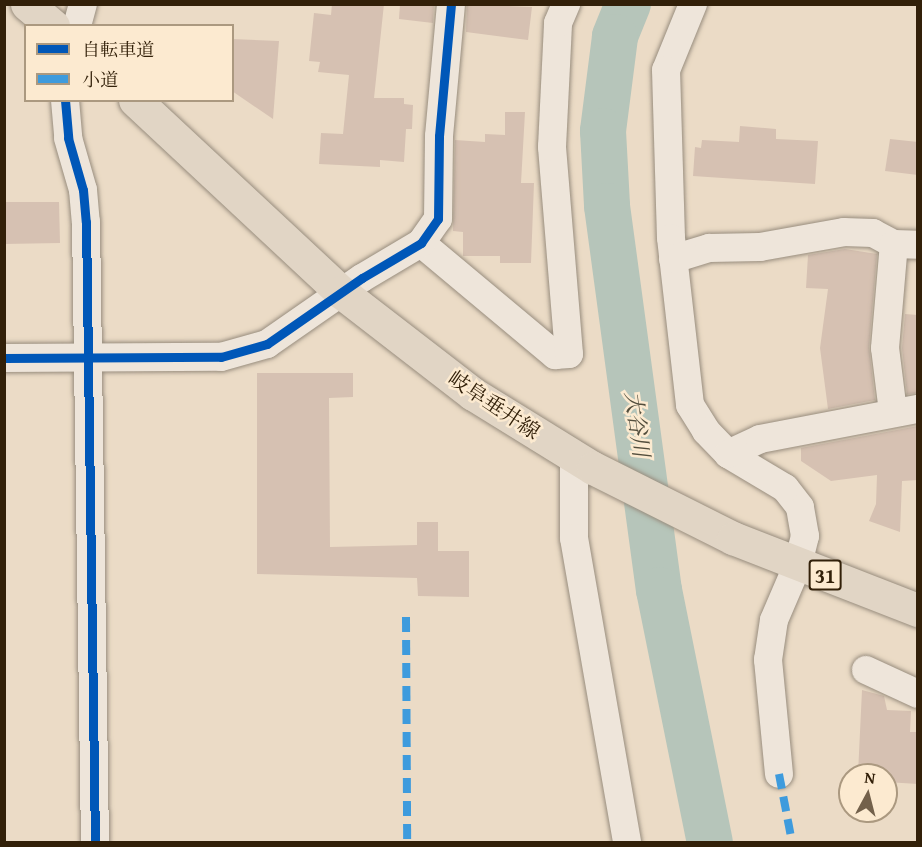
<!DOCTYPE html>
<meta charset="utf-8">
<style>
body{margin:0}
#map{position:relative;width:922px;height:847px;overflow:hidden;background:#ebdbc6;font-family:"Gentium Book Plus","Noto Serif JP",serif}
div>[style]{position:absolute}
.river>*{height:46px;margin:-23px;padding:0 23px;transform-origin:23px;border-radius:23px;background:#b6c5ba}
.building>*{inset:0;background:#d6c1b2}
.roads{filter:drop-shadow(0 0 2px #988d7e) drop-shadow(0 0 2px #988d7e)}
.street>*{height:28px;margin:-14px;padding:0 14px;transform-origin:14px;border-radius:14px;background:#eee5da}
.primary>*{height:33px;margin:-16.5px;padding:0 16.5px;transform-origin:16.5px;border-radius:16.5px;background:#e1d5c5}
.quiet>*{height:8px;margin-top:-4px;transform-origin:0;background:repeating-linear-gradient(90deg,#3e9bdd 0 15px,transparent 0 23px)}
.cycleway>*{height:9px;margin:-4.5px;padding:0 4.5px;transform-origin:4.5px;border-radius:4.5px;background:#0057b8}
span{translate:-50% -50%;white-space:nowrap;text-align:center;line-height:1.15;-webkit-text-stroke:5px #fcead0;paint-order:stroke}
.shield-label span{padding:2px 4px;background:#fcead0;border:2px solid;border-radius:4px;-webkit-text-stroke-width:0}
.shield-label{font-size:20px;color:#322009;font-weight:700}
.street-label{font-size:21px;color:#322009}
.water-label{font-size:22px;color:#534e3d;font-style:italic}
.frame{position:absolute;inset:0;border:6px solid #322009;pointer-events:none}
.legend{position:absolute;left:24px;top:24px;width:210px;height:78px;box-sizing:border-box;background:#fcead0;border:2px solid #ab9980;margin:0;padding:8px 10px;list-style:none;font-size:18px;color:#322009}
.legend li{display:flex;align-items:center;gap:12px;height:30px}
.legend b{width:30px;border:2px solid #ab9980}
.north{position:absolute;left:838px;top:763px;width:60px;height:60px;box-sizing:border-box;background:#fcead0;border:2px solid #ab9980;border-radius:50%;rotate:7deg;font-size:16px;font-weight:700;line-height:24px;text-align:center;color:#322009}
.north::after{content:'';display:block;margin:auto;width:21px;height:27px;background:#73614b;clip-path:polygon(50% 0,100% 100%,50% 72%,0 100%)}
</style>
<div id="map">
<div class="river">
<div style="left:628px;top:4px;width:35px;rotate:112deg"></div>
<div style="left:615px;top:37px;width:95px;rotate:97.3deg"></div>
<div style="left:603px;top:131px;width:75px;rotate:86.9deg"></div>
<div style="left:607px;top:206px;width:388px;rotate:82.3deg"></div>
<div style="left:659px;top:590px;width:257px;rotate:78.6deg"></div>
</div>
<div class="building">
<div style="clip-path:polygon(332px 4px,384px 4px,374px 98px,404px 98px,404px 104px,413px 105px,412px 129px,406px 129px,404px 162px,380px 160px,380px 167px,319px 164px,321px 133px,343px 134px,349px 75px,318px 72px,320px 62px,309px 61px,314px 13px,331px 15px)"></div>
<div style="clip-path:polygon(400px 4px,434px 4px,433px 23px,399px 19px)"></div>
<div style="clip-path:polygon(467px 4px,532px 7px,528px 40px,466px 32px)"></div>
<div style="clip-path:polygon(232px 39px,279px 41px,273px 119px,232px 91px)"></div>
<div style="clip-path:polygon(505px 112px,525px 112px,521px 183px,534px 183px,531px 263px,500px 263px,500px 256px,463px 256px,463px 232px,453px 231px,455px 140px,485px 142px,485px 134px,505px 135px)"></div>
<div style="clip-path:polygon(740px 126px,776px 129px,776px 139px,818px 141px,815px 184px,693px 176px,695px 147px,701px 148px,702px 140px,739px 142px)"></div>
<div style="clip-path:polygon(890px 139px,918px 142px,918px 175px,885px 171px)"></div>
<div style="clip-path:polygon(4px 202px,59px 202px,60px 243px,4px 244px)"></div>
<div style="clip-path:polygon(845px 249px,877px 254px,869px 347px,875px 400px,828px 409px,820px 348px,828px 289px,806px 288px,808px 255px)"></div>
<div style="clip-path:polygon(905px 314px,918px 315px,918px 393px,907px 394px,902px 348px)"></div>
<div style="clip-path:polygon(257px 373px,353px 373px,353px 397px,329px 398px,330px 547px,417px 545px,417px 522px,438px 522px,438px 551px,469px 551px,469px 597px,418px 596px,417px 578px,257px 574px)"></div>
<div style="clip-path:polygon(918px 426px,918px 480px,902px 481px,900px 532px,869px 521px,876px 504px,877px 475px,831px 481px,801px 461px,801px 448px)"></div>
<div style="clip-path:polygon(862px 690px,884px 696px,887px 710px,911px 711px,910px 732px,918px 732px,918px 784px,886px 782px,886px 775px,858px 774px)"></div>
</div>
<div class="roads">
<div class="street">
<div style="left:693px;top:4px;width:71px;rotate:112.2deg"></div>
<div style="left:666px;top:70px;width:168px;rotate:88.3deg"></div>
<div style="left:671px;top:238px;width:168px;rotate:83.5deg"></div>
<div style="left:690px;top:405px;width:31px;rotate:58deg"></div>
<div style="left:706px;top:431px;width:32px;rotate:46deg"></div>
<div style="left:77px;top:26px;width:23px;rotate:-75deg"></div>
<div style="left:65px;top:100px;width:38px;rotate:85deg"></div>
<div style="left:68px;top:138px;width:54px;rotate:73.9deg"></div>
<div style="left:83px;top:190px;width:32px;rotate:85deg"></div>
<div style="left:86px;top:222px;width:620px;rotate:89.17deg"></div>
<div style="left:421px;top:243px;width:175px;rotate:39.9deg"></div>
<div style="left:555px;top:355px;width:14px;rotate:-4deg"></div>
<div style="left:569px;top:354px;width:208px;rotate:-94.7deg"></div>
<div style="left:552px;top:147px;width:124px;rotate:-87.2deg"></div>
<div style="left:558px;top:23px;width:21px;rotate:-67deg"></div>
<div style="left:673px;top:259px;width:38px;rotate:-17deg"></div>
<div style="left:709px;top:248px;width:51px;rotate:-1.1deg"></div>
<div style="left:760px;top:247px;width:85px;rotate:-10.1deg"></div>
<div style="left:844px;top:232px;width:29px;rotate:2deg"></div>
<div style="left:873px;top:233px;width:24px;rotate:28deg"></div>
<div style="left:894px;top:244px;width:24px;rotate:2deg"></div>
<div style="left:4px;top:358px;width:217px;rotate:-0.3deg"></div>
<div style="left:221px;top:357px;width:48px;rotate:-15.8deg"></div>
<div style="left:267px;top:344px;width:116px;rotate:-34.8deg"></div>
<div style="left:362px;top:278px;width:69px;rotate:-30.7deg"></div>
<div style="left:421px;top:243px;width:29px;rotate:-55deg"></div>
<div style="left:438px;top:219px;width:83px;rotate:-89.3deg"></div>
<div style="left:439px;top:136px;width:133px;rotate:-84.8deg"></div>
<div style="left:893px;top:412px;width:64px;rotate:-97.1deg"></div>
<div style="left:885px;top:348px;width:104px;rotate:-85.1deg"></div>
<div style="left:574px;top:457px;width:81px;rotate:90deg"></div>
<div style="left:574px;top:538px;width:309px;rotate:80.1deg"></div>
<div style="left:866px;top:670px;width:57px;rotate:24.8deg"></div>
<div style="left:779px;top:774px;width:115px;rotate:-95.5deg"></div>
<div style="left:768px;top:660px;width:40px;rotate:-81.5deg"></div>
<div style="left:774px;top:620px;width:61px;rotate:-66.8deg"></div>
<div style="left:798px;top:564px;width:29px;rotate:-76deg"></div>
<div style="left:805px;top:536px;width:29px;rotate:-100deg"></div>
<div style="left:800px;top:507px;width:24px;rotate:-128deg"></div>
<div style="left:785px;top:488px;width:66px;rotate:-149.2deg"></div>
<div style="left:728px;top:454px;width:35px;rotate:-25deg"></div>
<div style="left:760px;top:439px;width:161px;rotate:-10.8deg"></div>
</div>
<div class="primary">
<div style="left:27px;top:4px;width:34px;rotate:40deg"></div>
<div style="left:135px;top:100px;width:282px;rotate:43deg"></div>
<div style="left:341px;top:292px;width:167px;rotate:37.7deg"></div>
<div style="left:473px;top:394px;width:141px;rotate:31.7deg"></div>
<div style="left:593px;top:468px;width:157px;rotate:26.6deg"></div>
<div style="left:733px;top:538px;width:199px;rotate:21.3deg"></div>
</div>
</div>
<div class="quiet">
<div style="left:406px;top:617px;width:225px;rotate:89.7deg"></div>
<div style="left:779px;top:774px;width:69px;rotate:79.2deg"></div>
</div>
<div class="cycleway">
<div style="left:65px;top:100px;width:38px;rotate:85deg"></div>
<div style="left:68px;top:138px;width:54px;rotate:73.9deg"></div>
<div style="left:83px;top:190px;width:32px;rotate:85deg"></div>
<div style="left:86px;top:222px;width:620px;rotate:89.17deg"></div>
<div style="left:4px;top:358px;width:217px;rotate:-0.3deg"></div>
<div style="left:221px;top:357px;width:48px;rotate:-15.8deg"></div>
<div style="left:267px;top:344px;width:116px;rotate:-34.8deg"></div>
<div style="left:362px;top:278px;width:69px;rotate:-30.7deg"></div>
<div style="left:421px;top:243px;width:29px;rotate:-55deg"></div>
<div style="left:438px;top:219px;width:83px;rotate:-89.3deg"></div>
<div style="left:439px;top:136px;width:133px;rotate:-84.8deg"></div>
</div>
<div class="shield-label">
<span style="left:825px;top:575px">31</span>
</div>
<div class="street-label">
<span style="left:494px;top:405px;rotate:34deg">岐阜垂井線</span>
</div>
<div class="water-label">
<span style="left:637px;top:424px;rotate:82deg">大谷川</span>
</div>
<div class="frame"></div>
<ul class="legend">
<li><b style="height:8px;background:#0057b8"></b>自転車道</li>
<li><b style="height:8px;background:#3e9bdd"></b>小道</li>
</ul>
<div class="north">N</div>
</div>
